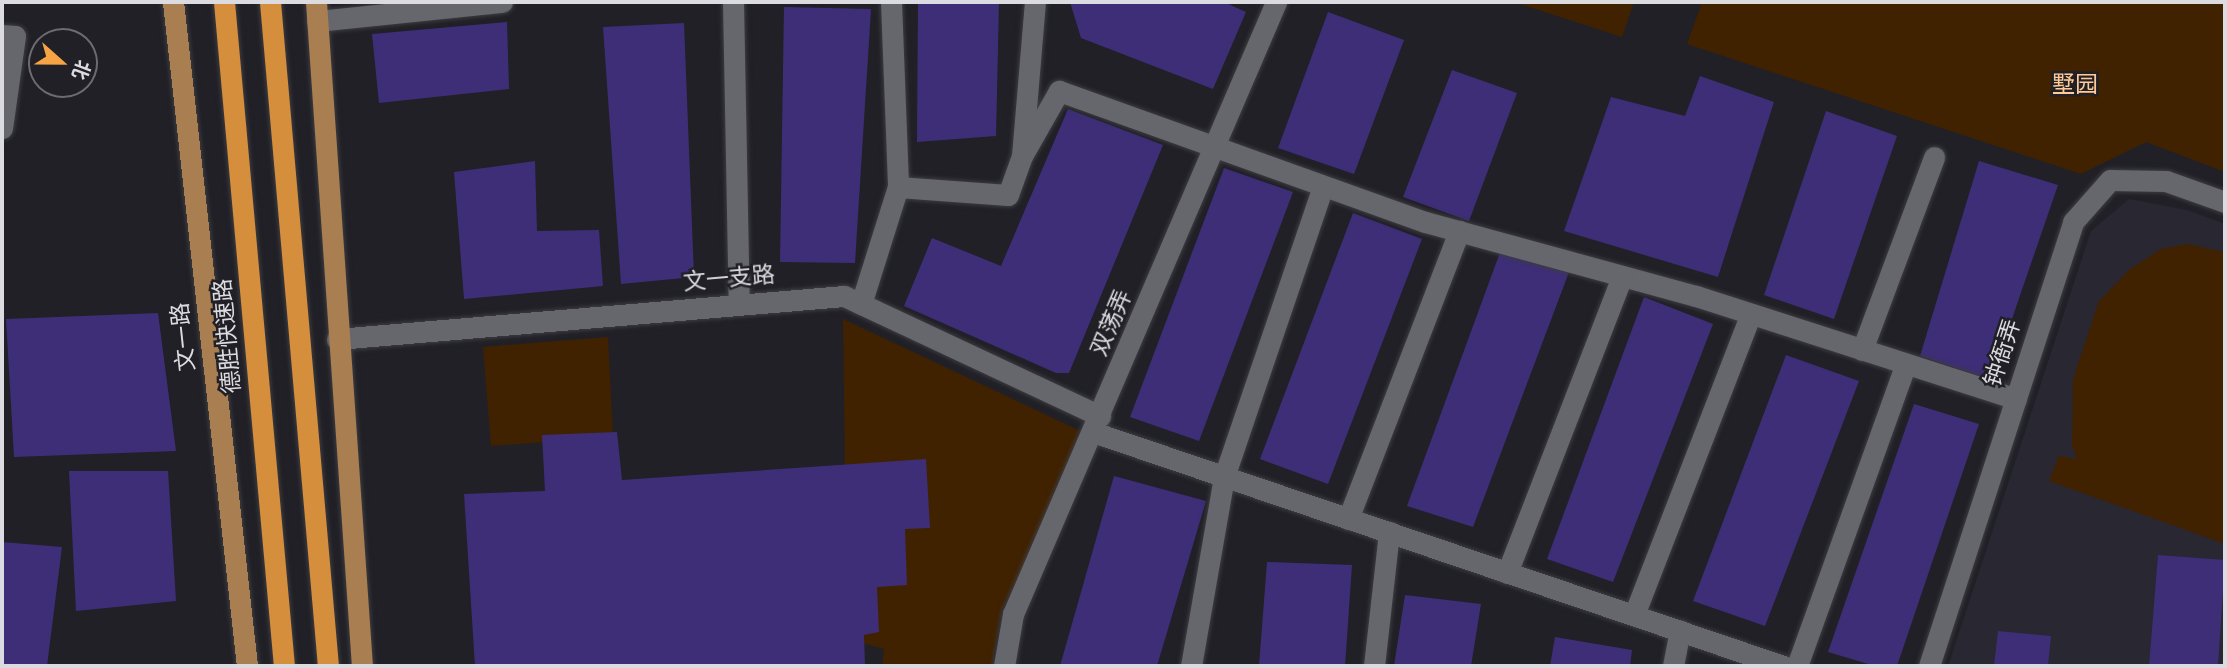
<!DOCTYPE html>
<meta charset="utf-8">
<style>
body{margin:0}
#map{position:relative;width:2227px;height:668px;overflow:hidden;background:#202026;font-family:"Nunito Sans","Noto Sans SC",sans-serif}
div>[style]{position:absolute}
.built>*{inset:0;background:#282732}
.green>*{inset:0;background:#402200}
.building>*{inset:0;background:#3e2e78}
.roads{filter:drop-shadow(0 0 2px #3c3c41) drop-shadow(0 0 2px #3c3c41)}
.minor>*{height:21px;margin:-10.5px;padding:0 10.5px;transform-origin:10.5px;border-radius:10.5px;background:#66666d}
.major>*{height:21px;margin:-10.5px;padding:0 10.5px;transform-origin:10.5px;border-radius:10.5px;background:#a97e50}
.highway>*{height:21px;margin:-10.5px;padding:0 10.5px;transform-origin:10.5px;border-radius:10.5px;background:#d58e3c}
span{translate:-50% -50%;white-space:nowrap;text-align:center;line-height:1.15;-webkit-text-stroke:5px #202026;paint-order:stroke}
.park-label{font-size:23px;color:#ffca95}
.street-label{font-size:23px;color:#dcdce0}
.frame{position:absolute;inset:0;border:4px solid #dcdce0;pointer-events:none}
.north{position:absolute;left:28px;top:28px;width:70px;height:70px;box-sizing:border-box;background:#202026;border:2px solid #6b6b70;border-radius:50%;rotate:111deg;font-size:19px;font-weight:700;line-height:28px;text-align:center;color:#dcdce0}
.north::after{content:'';display:block;margin:auto;width:24px;height:32px;background:#f5a345;clip-path:polygon(50% 0,100% 100%,50% 72%,0 100%)}
</style>
<div id="map">
<div class="built">
<div style="clip-path:polygon(2129px 199px,2187px 210px,2225px 224px,2225px 666px,1948px 666px,2091px 231px)"></div>
</div>
<div class="green">
<div style="clip-path:polygon(1514px 2px,1634px 2px,1622px 37px)"></div>
<div style="clip-path:polygon(1702px 2px,2225px 2px,2225px 172px,2146px 142px,2081px 174px,1687px 44px)"></div>
<div style="clip-path:polygon(2187px 244px,2225px 252px,2225px 544px,2049px 481px,2059px 456px,2077px 459px,2072px 445px,2073px 379px,2099px 301px,2130px 269px,2161px 249px)"></div>
<div style="clip-path:polygon(843px 319px,1093px 437px,1002px 609px,992px 666px,882px 666px,884px 649px,847px 639px)"></div>
<div style="clip-path:polygon(608px 337px,613px 437px,491px 446px,483px 347px)"></div>
</div>
<div class="building">
<div style="clip-path:polygon(918px 2px,999px 2px,996px 136px,917px 142px)"></div>
<div style="clip-path:polygon(1070px 2px,1224px 2px,1246px 12px,1213px 89px,1081px 38px)"></div>
<div style="clip-path:polygon(784px 7px,871px 9px,855px 263px,780px 262px)"></div>
<div style="clip-path:polygon(1328px 12px,1404px 40px,1354px 174px,1278px 148px)"></div>
<div style="clip-path:polygon(507px 22px,509px 89px,379px 103px,372px 34px)"></div>
<div style="clip-path:polygon(684px 23px,694px 277px,621px 284px,603px 27px)"></div>
<div style="clip-path:polygon(1452px 70px,1517px 93px,1469px 221px,1403px 197px)"></div>
<div style="clip-path:polygon(1700px 76px,1774px 102px,1718px 277px,1564px 231px,1611px 97px,1685px 116px)"></div>
<div style="clip-path:polygon(1068px 109px,1163px 145px,1069px 373px,1056px 373px,904px 306px,932px 238px,1001px 266px)"></div>
<div style="clip-path:polygon(1826px 111px,1897px 136px,1834px 319px,1764px 295px)"></div>
<div style="clip-path:polygon(535px 161px,537px 231px,599px 230px,603px 286px,464px 299px,454px 172px)"></div>
<div style="clip-path:polygon(1979px 161px,2058px 185px,1991px 380px,1920px 356px)"></div>
<div style="clip-path:polygon(1224px 168px,1293px 192px,1199px 441px,1130px 417px)"></div>
<div style="clip-path:polygon(1353px 213px,1422px 239px,1328px 484px,1260px 459px)"></div>
<div style="clip-path:polygon(1502px 247px,1569px 272px,1473px 527px,1407px 506px)"></div>
<div style="clip-path:polygon(1644px 297px,1713px 324px,1613px 582px,1547px 559px)"></div>
<div style="clip-path:polygon(158px 313px,176px 451px,14px 457px,6px 319px)"></div>
<div style="clip-path:polygon(1786px 355px,1859px 381px,1765px 626px,1693px 601px)"></div>
<div style="clip-path:polygon(1914px 404px,1979px 424px,1897px 666px,1875px 666px,1828px 652px)"></div>
<div style="clip-path:polygon(617px 432px,622px 480px,926px 459px,930px 528px,905px 529px,907px 585px,877px 587px,879px 632px,864px 635px,865px 666px,475px 666px,464px 494px,545px 491px,542px 435px)"></div>
<div style="clip-path:polygon(69px 471px,168px 471px,176px 601px,76px 611px)"></div>
<div style="clip-path:polygon(1114px 476px,1206px 501px,1157px 666px,1060px 666px)"></div>
<div style="clip-path:polygon(2px 542px,62px 547px,47px 666px,2px 666px)"></div>
<div style="clip-path:polygon(2158px 555px,2225px 560px,2218px 666px,2149px 666px)"></div>
<div style="clip-path:polygon(1267px 562px,1352px 565px,1345px 666px,1259px 666px)"></div>
<div style="clip-path:polygon(1405px 595px,1481px 604px,1471px 666px,1394px 666px)"></div>
<div style="clip-path:polygon(1998px 631px,2051px 636px,2048px 666px,1994px 666px)"></div>
<div style="clip-path:polygon(1555px 637px,1632px 650px,1630px 666px,1550px 666px)"></div>
</div>
<div class="roads">
<div class="minor">
<div style="left:733px;top:2px;width:303px;rotate:88.9deg"></div>
<div style="left:891px;top:2px;width:185px;rotate:87.8deg"></div>
<div style="left:898px;top:187px;width:110px;rotate:4.2deg"></div>
<div style="left:1008px;top:195px;width:41px;rotate:-70.3deg"></div>
<div style="left:1022px;top:156px;width:155px;rotate:-85.2deg"></div>
<div style="left:317px;top:21px;width:186px;rotate:-5.9deg"></div>
<div style="left:2px;top:35px;width:13px;rotate:4deg"></div>
<div style="left:15px;top:36px;width:93px;rotate:98deg"></div>
<div style="left:1022px;top:156px;width:75px;rotate:-60.4deg"></div>
<div style="left:1059px;top:91px;width:389px;rotate:19.7deg"></div>
<div style="left:1425px;top:222px;width:281px;rotate:15.3deg"></div>
<div style="left:1696px;top:296px;width:336px;rotate:17.8deg"></div>
<div style="left:861px;top:304px;width:123px;rotate:-72.5deg"></div>
<div style="left:337px;top:339px;width:509px;rotate:-4.85deg"></div>
<div style="left:844px;top:296px;width:283px;rotate:25.1deg"></div>
<div style="left:1862px;top:350px;width:206px;rotate:-69.5deg"></div>
<div style="left:1093px;top:432px;width:729px;rotate:18.73deg"></div>
<div style="left:1348px;top:519px;width:309px;rotate:-68.9deg"></div>
<div style="left:1507px;top:573px;width:318px;rotate:-68.8deg"></div>
<div style="left:1634px;top:615px;width:323px;rotate:-68.8deg"></div>
<div style="left:1004px;top:666px;width:53px;rotate:-80.2deg"></div>
<div style="left:1013px;top:614px;width:666px;rotate:-66.74deg"></div>
<div style="left:1191px;top:666px;width:192px;rotate:-80.1deg"></div>
<div style="left:1224px;top:477px;width:307px;rotate:-71.2deg"></div>
<div style="left:1374px;top:666px;width:135px;rotate:-83.6deg"></div>
<div style="left:1673px;top:666px;width:36px;rotate:-79deg"></div>
<div style="left:1797px;top:666px;width:321px;rotate:-70.2deg"></div>
<div style="left:1929px;top:666px;width:467px;rotate:-72deg"></div>
<div style="left:2073px;top:222px;width:56px;rotate:-48.6deg"></div>
<div style="left:2110px;top:180px;width:56px;rotate:1deg"></div>
<div style="left:2166px;top:181px;width:63px;rotate:19.6deg"></div>
</div>
<div class="major">
<div style="left:173px;top:2px;width:668px;rotate:83.64deg"></div>
<div style="left:316px;top:2px;width:666px;rotate:86.04deg"></div>
</div>
<div class="highway">
<div style="left:224px;top:2px;width:667px;rotate:84.84deg"></div>
<div style="left:270px;top:2px;width:667px;rotate:85.01deg"></div>
</div>
</div>
<div class="park-label">
<span style="left:2075px;top:85px">墅园</span>
</div>
<div class="street-label">
<span style="left:729px;top:279px;rotate:-5deg">文一支路</span>
<span style="left:1112px;top:323px;rotate:-67deg">双荡弄</span>
<span style="left:228px;top:336px;rotate:-95deg">德胜快速路</span>
<span style="left:184px;top:337px;rotate:-96deg">文一路</span>
<span style="left:2003px;top:353px;rotate:-72deg">钟衙弄</span>
</div>
<div class="frame"></div>
<div class="north">北</div>
</div>
